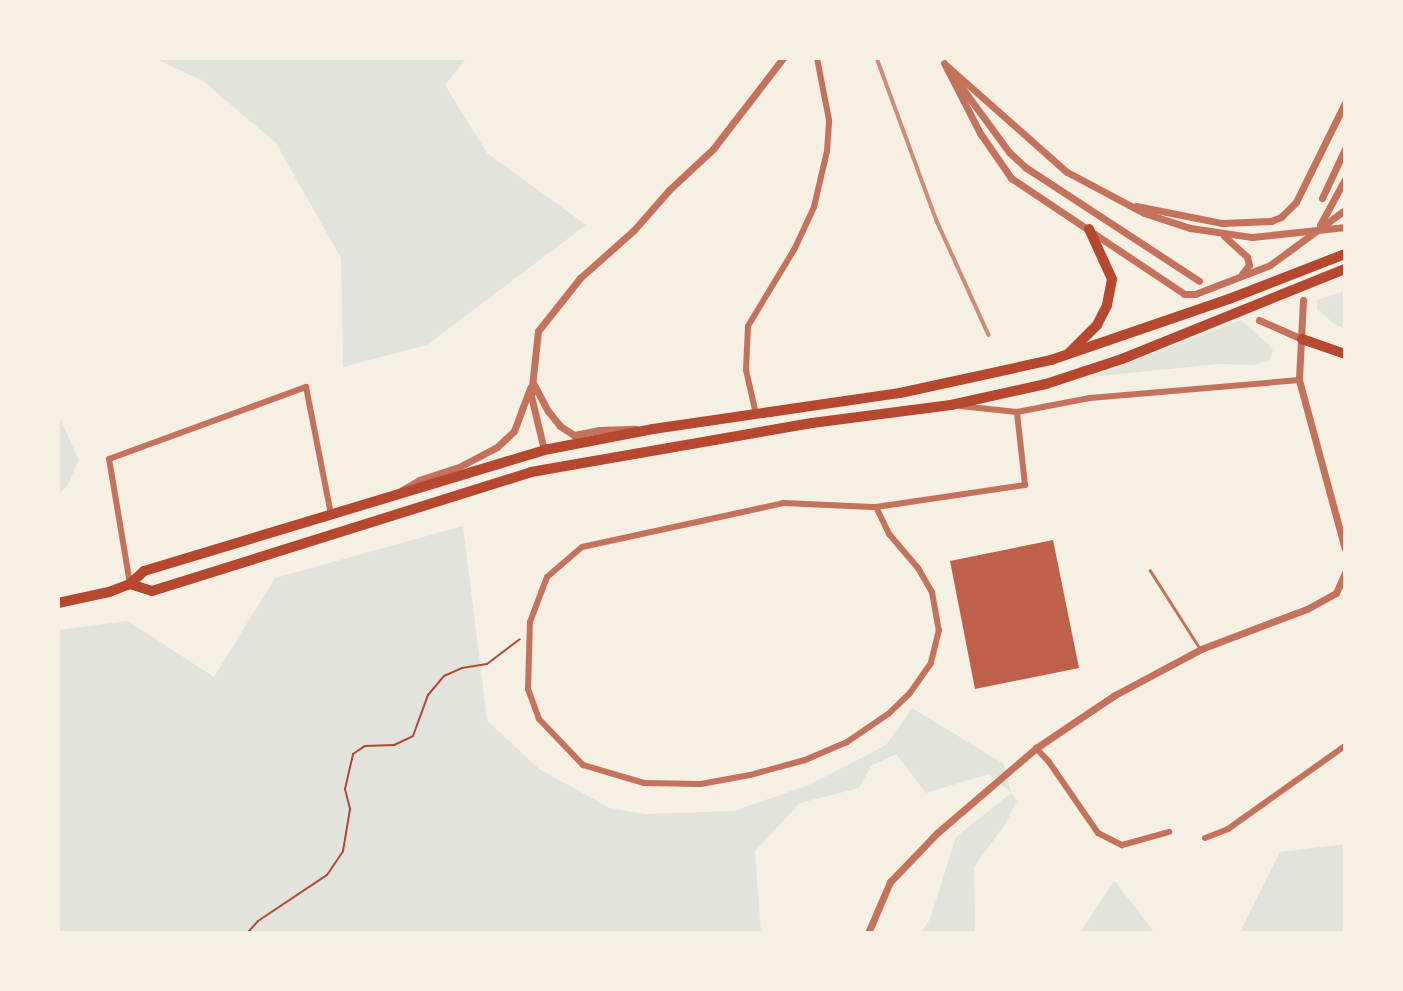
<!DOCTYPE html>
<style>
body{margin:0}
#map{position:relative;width:1403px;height:991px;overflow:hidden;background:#f6efe4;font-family:"Alegreya Sans",sans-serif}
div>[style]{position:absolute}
.green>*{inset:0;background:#e2e4dc}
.building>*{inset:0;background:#bf614a}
.path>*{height:2px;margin:-1px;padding:0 1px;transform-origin:1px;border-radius:1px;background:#b5482f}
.service>*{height:2.5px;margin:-1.25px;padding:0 1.25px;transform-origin:1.25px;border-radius:1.25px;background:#c5725c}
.minor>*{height:6px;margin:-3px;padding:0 3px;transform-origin:3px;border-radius:3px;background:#c5725c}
.tertiary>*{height:7px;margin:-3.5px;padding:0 3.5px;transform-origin:3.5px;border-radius:3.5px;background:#c5725c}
.primary>*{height:10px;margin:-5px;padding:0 5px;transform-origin:5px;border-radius:5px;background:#b5482f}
.rail>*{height:3.5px;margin:-1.75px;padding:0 1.75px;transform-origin:1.75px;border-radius:1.75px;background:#cf8b77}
span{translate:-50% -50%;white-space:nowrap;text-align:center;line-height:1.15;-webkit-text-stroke:7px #f6efe4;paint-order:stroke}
.frame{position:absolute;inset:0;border:60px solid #f6efe4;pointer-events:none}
</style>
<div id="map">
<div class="green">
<div style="clip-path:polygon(154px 58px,467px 58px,445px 85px,487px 153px,586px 225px,427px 345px,343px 367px,341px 258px,276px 143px,203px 81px)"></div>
<div style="clip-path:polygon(1345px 291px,1345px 329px,1333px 323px,1317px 309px,1317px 300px)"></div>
<div style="clip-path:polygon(1241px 320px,1269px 345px,1273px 351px,1270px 359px,1255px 365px,1219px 364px,1090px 377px)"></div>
<div style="clip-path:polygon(58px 414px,79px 460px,67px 486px,58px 495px)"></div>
<div style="clip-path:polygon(463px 526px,487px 720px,539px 769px,610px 808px,646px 814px,734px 811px,811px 784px,886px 745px,912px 708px,1004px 764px,1011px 792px,1017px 801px,1006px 823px,974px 867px,975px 933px,921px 933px,930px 919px,956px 837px,1011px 793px,989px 774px,926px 793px,896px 754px,871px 766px,859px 788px,800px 803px,755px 851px,761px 933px,58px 933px,58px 630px,128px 621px,214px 677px,275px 578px)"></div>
<div style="clip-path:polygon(1345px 844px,1345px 933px,1235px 933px,1241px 930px,1280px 852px)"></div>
<div style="clip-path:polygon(1114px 880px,1155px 933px,1080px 933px)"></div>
</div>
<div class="building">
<div style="clip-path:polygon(1053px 540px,1079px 668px,975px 689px,950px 561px)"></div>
</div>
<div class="path">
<div style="left:247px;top:933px;width:16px;rotate:-47deg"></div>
<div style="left:258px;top:921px;width:83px;rotate:-33.7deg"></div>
<div style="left:327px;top:875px;width:29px;rotate:-56deg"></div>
<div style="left:343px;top:851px;width:43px;rotate:-80.5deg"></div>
<div style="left:350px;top:809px;width:21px;rotate:-104deg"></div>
<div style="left:345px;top:789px;width:36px;rotate:-77deg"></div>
<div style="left:353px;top:754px;width:14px;rotate:-34deg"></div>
<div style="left:365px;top:746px;width:29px;rotate:-2deg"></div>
<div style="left:394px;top:745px;width:21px;rotate:-25deg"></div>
<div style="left:413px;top:736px;width:44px;rotate:-69.9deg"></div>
<div style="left:428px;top:695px;width:25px;rotate:-50deg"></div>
<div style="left:444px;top:676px;width:20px;rotate:-24deg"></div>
<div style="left:462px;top:668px;width:25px;rotate:-9deg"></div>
<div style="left:487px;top:664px;width:41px;rotate:-37.1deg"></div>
</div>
<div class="service">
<div style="left:1150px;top:570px;width:91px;rotate:57.5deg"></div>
</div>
<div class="minor">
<div style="left:1017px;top:412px;width:74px;rotate:-10.9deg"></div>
<div style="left:1090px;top:398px;width:210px;rotate:-4.9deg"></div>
<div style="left:756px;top:414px;width:45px;rotate:-102.8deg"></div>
<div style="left:746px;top:370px;width:44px;rotate:-87.4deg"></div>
<div style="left:748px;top:326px;width:91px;rotate:-58.9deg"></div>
<div style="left:795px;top:248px;width:45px;rotate:-65.1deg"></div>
<div style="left:814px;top:207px;width:57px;rotate:-76.9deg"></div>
<div style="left:827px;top:151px;width:31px;rotate:-86deg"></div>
<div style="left:829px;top:120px;width:63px;rotate:-101deg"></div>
<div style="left:876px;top:507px;width:30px;rotate:64deg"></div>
<div style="left:889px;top:534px;width:45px;rotate:49.5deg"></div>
<div style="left:918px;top:568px;width:28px;rotate:60deg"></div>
<div style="left:932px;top:592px;width:39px;rotate:80deg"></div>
<div style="left:939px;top:630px;width:34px;rotate:104deg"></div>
<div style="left:931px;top:663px;width:37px;rotate:125deg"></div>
<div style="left:910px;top:693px;width:30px;rotate:136deg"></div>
<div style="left:888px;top:714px;width:50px;rotate:145.7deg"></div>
<div style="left:847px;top:742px;width:46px;rotate:156.8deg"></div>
<div style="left:805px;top:760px;width:57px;rotate:164.7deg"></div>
<div style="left:750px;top:775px;width:50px;rotate:169.6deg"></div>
<div style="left:701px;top:784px;width:57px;rotate:-179deg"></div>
<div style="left:644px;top:783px;width:64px;rotate:-163.6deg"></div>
<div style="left:583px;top:765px;width:64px;rotate:-133.7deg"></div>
<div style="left:539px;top:719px;width:32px;rotate:-110deg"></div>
<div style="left:528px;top:689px;width:67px;rotate:-88.3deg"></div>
<div style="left:530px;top:622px;width:48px;rotate:-69.3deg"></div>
<div style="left:547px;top:577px;width:46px;rotate:-40.6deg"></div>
<div style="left:582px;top:547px;width:206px;rotate:-12.3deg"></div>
<div style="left:783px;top:503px;width:90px;rotate:2.5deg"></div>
<div style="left:873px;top:507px;width:3px"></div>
<div style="left:876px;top:507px;width:151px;rotate:-8.4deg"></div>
<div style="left:1025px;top:485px;width:73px;rotate:-96.3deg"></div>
<div style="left:1017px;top:412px;width:57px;rotate:-174deg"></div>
<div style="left:130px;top:584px;width:127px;rotate:-99.5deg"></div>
<div style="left:109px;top:459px;width:210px;rotate:-20.1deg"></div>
<div style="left:306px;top:387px;width:129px;rotate:78.9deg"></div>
<div style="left:1036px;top:748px;width:19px;rotate:47deg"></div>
<div style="left:1049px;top:762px;width:86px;rotate:55.4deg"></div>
<div style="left:1098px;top:833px;width:27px;rotate:27deg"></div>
<div style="left:1122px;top:845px;width:49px;rotate:-15.5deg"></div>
<div style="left:1205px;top:838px;width:25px;rotate:-21deg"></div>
<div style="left:1228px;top:829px;width:143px;rotate:-35.4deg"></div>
</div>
<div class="tertiary">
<div style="left:944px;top:63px;width:79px;rotate:62.8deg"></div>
<div style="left:980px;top:133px;width:55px;rotate:55.4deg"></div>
<div style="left:1011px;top:178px;width:208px;rotate:33.8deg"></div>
<div style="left:1184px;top:294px;width:11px"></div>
<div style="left:1195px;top:294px;width:80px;rotate:-21.1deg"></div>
<div style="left:1270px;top:265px;width:93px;rotate:-36.3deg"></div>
<div style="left:947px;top:66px;width:160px;rotate:41.5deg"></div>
<div style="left:1067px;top:172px;width:87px;rotate:28deg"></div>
<div style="left:1144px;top:213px;width:48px;rotate:18.1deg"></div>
<div style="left:1190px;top:228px;width:63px;rotate:8.3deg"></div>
<div style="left:1252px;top:237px;width:94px;rotate:-6.1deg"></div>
<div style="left:957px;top:81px;width:88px;rotate:53.8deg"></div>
<div style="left:1009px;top:152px;width:22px;rotate:43deg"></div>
<div style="left:1025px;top:167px;width:208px;rotate:33.2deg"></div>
<div style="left:1322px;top:198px;width:54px;rotate:-64.9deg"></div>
<div style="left:1136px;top:206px;width:88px;rotate:11.2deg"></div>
<div style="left:1222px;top:223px;width:49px;rotate:-2.3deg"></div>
<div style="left:1271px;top:221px;width:11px;rotate:-22deg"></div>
<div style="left:1281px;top:217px;width:21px;rotate:-45deg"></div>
<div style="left:1296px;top:202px;width:110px;rotate:-63.7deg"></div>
<div style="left:1320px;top:225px;width:52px;rotate:-61.5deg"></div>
<div style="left:1224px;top:236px;width:31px;rotate:42deg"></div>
<div style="left:1247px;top:257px;width:8px;rotate:76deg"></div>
<div style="left:1249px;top:265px;width:11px;rotate:128deg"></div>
<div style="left:1303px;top:300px;width:80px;rotate:92.9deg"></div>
<div style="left:1299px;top:380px;width:175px;rotate:74.8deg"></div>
<div style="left:1259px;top:320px;width:47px;rotate:23.8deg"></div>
<div style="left:533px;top:383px;width:32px;rotate:62deg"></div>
<div style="left:548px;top:411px;width:19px;rotate:51deg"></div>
<div style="left:560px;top:426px;width:17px;rotate:33deg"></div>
<div style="left:574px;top:435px;width:26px;rotate:-11deg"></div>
<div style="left:600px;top:430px;width:35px;rotate:-2deg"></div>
<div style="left:544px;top:450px;width:56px;rotate:-103.5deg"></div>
<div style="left:531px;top:396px;width:65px;rotate:-83.9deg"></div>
<div style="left:538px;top:331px;width:68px;rotate:-51.6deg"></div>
<div style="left:580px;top:278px;width:72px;rotate:-41.6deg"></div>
<div style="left:634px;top:230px;width:53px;rotate:-48.8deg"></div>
<div style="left:669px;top:190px;width:60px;rotate:-43deg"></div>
<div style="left:713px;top:149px;width:115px;rotate:-52.4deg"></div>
<div style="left:402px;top:490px;width:20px;rotate:-30deg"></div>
<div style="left:419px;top:480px;width:40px;rotate:-18deg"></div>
<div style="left:457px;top:468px;width:45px;rotate:-27.7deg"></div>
<div style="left:497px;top:447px;width:23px;rotate:-43deg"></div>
<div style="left:514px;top:431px;width:46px;rotate:-69.6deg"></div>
<div style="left:868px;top:933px;width:56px;rotate:-66.7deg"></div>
<div style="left:890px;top:882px;width:68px;rotate:-46.2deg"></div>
<div style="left:937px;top:833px;width:130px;rotate:-40.6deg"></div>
<div style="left:1036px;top:748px;width:95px;rotate:-33.9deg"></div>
<div style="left:1115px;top:695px;width:98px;rotate:-28.1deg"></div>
<div style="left:1201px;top:649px;width:113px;rotate:-20.7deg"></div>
<div style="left:1307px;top:609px;width:33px;rotate:-29deg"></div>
<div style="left:1336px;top:593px;width:22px;rotate:-66deg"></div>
</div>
<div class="primary">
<div style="left:1302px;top:339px;width:46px;rotate:19.2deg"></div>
<div style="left:1069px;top:353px;width:40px;rotate:-45deg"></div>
<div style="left:1097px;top:325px;width:22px;rotate:-63deg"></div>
<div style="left:1107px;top:305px;width:26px;rotate:-79deg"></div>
<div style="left:1112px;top:279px;width:55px;rotate:-114.7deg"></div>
<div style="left:130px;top:584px;width:23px;rotate:18deg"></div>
<div style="left:152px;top:591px;width:397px;rotate:-17.4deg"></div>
<div style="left:531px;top:472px;width:285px;rotate:-9.9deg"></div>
<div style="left:812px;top:423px;width:140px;rotate:-7.4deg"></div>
<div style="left:951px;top:405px;width:97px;rotate:-12.5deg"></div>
<div style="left:1046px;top:384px;width:80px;rotate:-18.2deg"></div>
<div style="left:1122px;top:359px;width:240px;rotate:-22deg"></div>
<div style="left:58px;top:603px;width:52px;rotate:-12.2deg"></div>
<div style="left:109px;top:592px;width:22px;rotate:-21deg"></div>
<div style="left:130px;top:584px;width:19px;rotate:-43deg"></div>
<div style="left:144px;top:571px;width:418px;rotate:-16.8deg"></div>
<div style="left:544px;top:450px;width:111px;rotate:-10.9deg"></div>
<div style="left:653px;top:429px;width:250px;rotate:-8.3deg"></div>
<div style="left:900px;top:393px;width:155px;rotate:-12.3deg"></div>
<div style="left:1051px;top:360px;width:188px;rotate:-18.9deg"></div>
<div style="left:1229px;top:299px;width:124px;rotate:-21.2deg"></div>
</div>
<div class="rail">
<div style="left:877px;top:58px;width:174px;rotate:69.8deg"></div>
<div style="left:937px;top:221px;width:125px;rotate:65.5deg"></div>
</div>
<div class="frame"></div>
</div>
